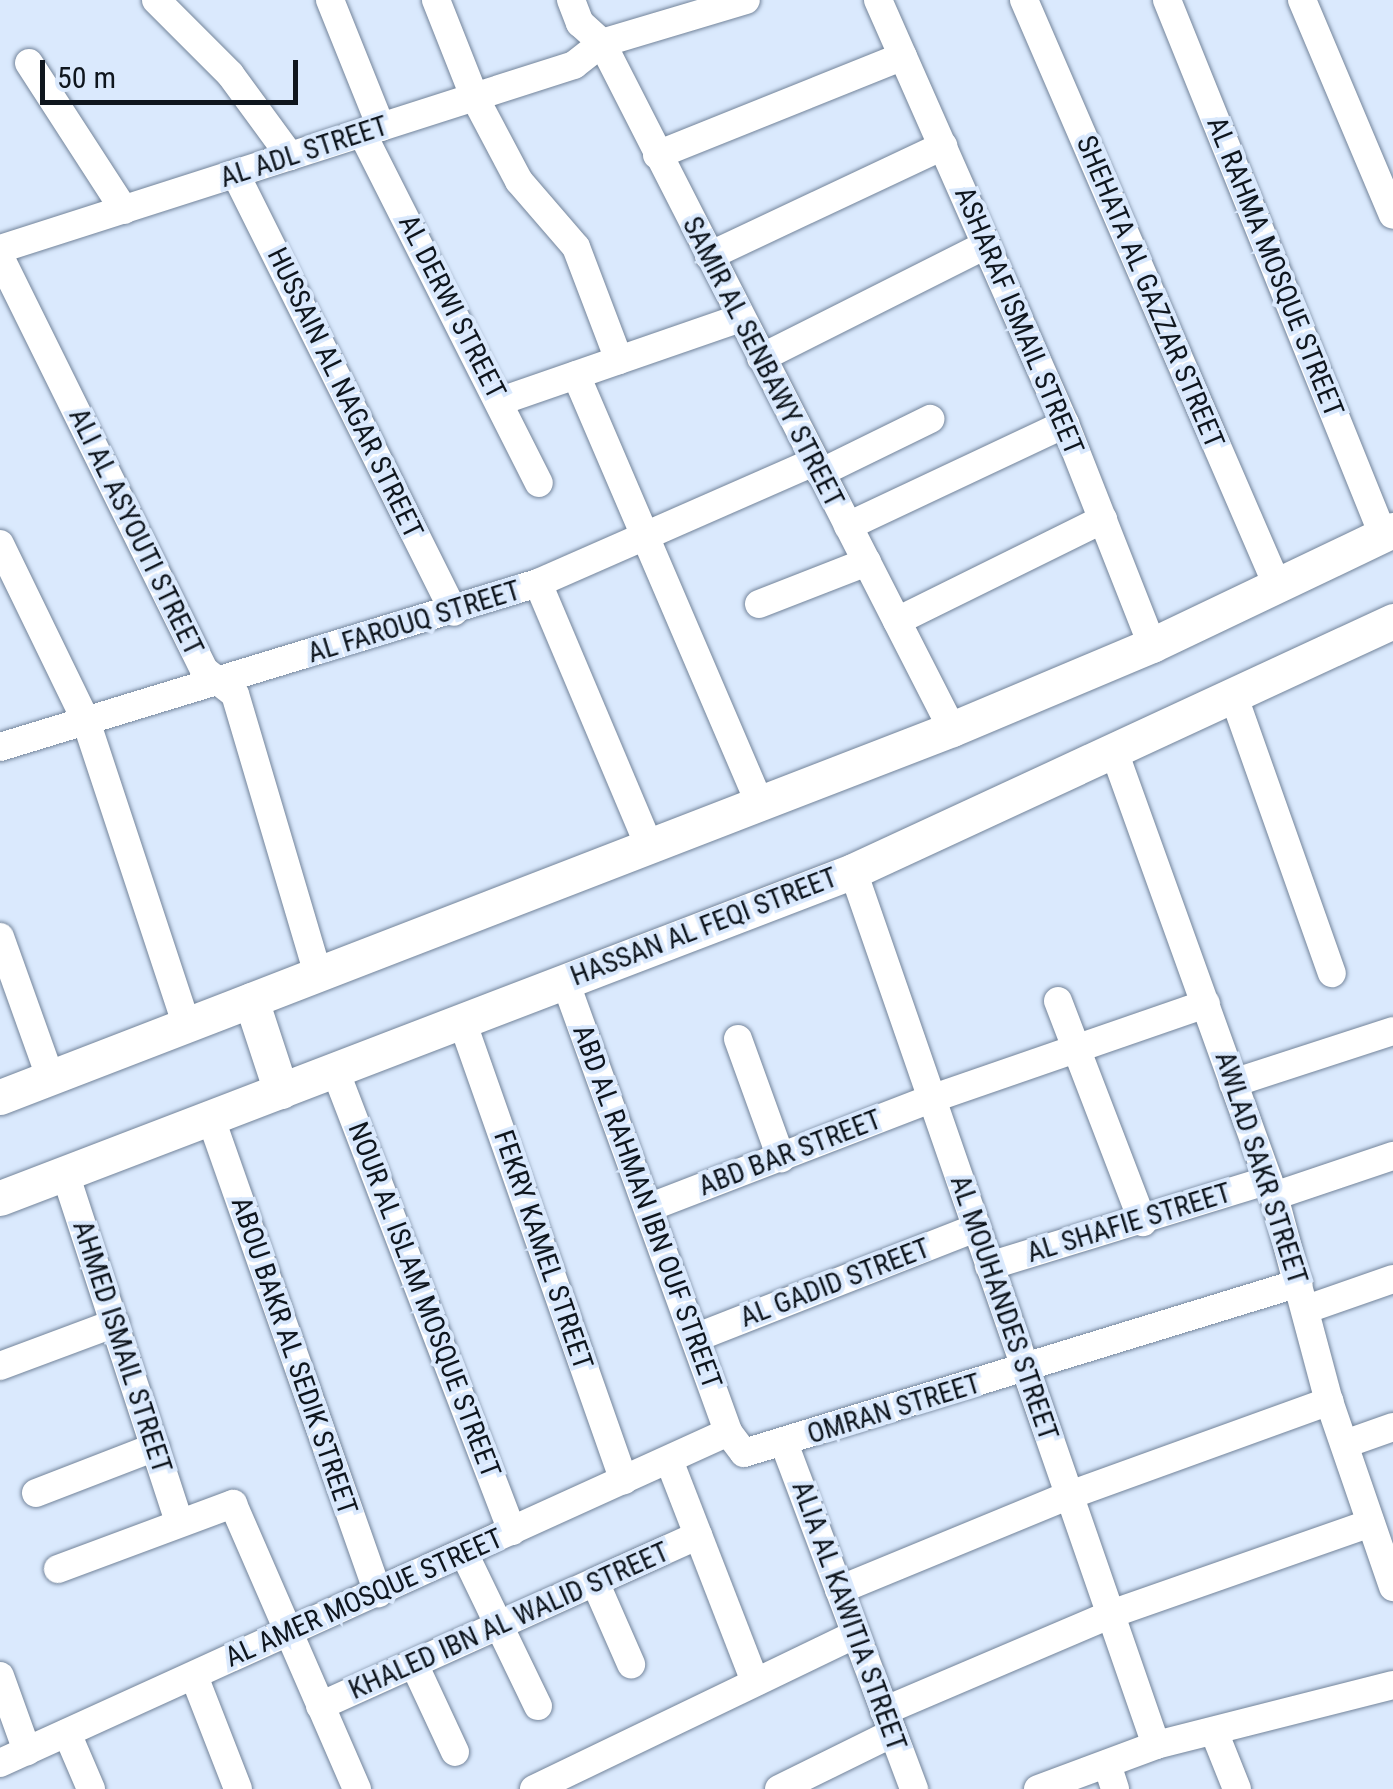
<!DOCTYPE html>
<style>
body{margin:0}
#map{position:relative;width:1393px;height:1789px;overflow:hidden;background:#dae9fd;font-family:"Roboto Condensed",sans-serif}
div>[style]{position:absolute}
.roads{filter:drop-shadow(0 0 2px #73849a) drop-shadow(0 0 2px #73849a)}
.minor>*{height:28px;margin:-14px;padding:0 14px;transform-origin:14px;border-radius:14px;background:#fff}
.tertiary>*{height:35px;margin:-17.5px;padding:0 17.5px;transform-origin:17.5px;border-radius:17.5px;background:#fff}
span{translate:-50% -50%;white-space:nowrap;text-align:center;line-height:1.15;-webkit-text-stroke:8px #dae9fd;paint-order:stroke}
.street-label{font-size:28px;color:#0f161e}
.scale{position:absolute;left:40px;top:60px;width:258px;height:45px;box-sizing:border-box;border:5px solid #0f161e;border-top:0;padding-left:12px;font-size:30px;line-height:35px;white-space:nowrap;color:#0f161e;-webkit-text-stroke:8px #dae9fd;paint-order:stroke}
</style>
<div id="map">
<div class="roads">
<div class="minor">
<div style="left:156px;top:0;width:105px;rotate:45deg"></div>
<div style="left:230px;top:74px;width:102px;rotate:53.8deg"></div>
<div style="left:330px;top:0;width:137px;rotate:68.1deg"></div>
<div style="left:436px;top:0;width:103px;rotate:68.4deg"></div>
<div style="left:474px;top:96px;width:96px;rotate:62.1deg"></div>
<div style="left:519px;top:181px;width:87px;rotate:49.2deg"></div>
<div style="left:576px;top:247px;width:121px;rotate:69.2deg"></div>
<div style="left:571px;top:0;width:25px;rotate:69deg"></div>
<div style="left:580px;top:23px;width:30px;rotate:42deg"></div>
<div style="left:602px;top:43px;width:770px;rotate:62.97deg"></div>
<div style="left:878px;top:0;width:463px;rotate:66.2deg"></div>
<div style="left:1065px;top:424px;width:238px;rotate:68.5deg"></div>
<div style="left:1024px;top:0;width:637px;rotate:66.61deg"></div>
<div style="left:1167px;top:0;width:577px;rotate:68.01deg"></div>
<div style="left:1302px;top:0;width:233px;rotate:67.1deg"></div>
<div style="left:29px;top:63px;width:175px;rotate:57.1deg"></div>
<div style="left:362px;top:133px;width:392px;rotate:63.2deg"></div>
<div style="left:657px;top:155px;width:265px;rotate:-21.9deg"></div>
<div style="left:236px;top:175px;width:488px;rotate:63.5deg"></div>
<div style="left:0;top:249px;width:603px;rotate:-17.77deg"></div>
<div style="left:574px;top:65px;width:36px;rotate:-38deg"></div>
<div style="left:602px;top:43px;width:150px;rotate:-16.6deg"></div>
<div style="left:709px;top:256px;width:259px;rotate:-25.2deg"></div>
<div style="left:0;top:257px;width:461px;rotate:63.7deg"></div>
<div style="left:204px;top:670px;width:39px;rotate:38deg"></div>
<div style="left:235px;top:694px;width:292px;rotate:73.5deg"></div>
<div style="left:761px;top:358px;width:252px;rotate:-26.7deg"></div>
<div style="left:576px;top:375px;width:467px;rotate:66.8deg"></div>
<div style="left:501px;top:401px;width:254px;rotate:-19.1deg"></div>
<div style="left:820px;top:473px;width:123px;rotate:-26.1deg"></div>
<div style="left:848px;top:526px;width:240px;rotate:-25.2deg"></div>
<div style="left:0;top:544px;width:197px;rotate:64.1deg"></div>
<div style="left:86px;top:721px;width:319px;rotate:71.7deg"></div>
<div style="left:538px;top:583px;width:288px;rotate:67.1deg"></div>
<div style="left:759px;top:604px;width:116px;rotate:-21.3deg"></div>
<div style="left:897px;top:621px;width:230px;rotate:-26.3deg"></div>
<div style="left:1234px;top:697px;width:293px;rotate:70.5deg"></div>
<div style="left:0;top:747px;width:562px;rotate:-16.95deg"></div>
<div style="left:538px;top:583px;width:301px;rotate:-23.7deg"></div>
<div style="left:1115px;top:754px;width:470px;rotate:70.2deg"></div>
<div style="left:1274px;top:1196px;width:212px;rotate:75deg"></div>
<div style="left:1329px;top:1401px;width:197px;rotate:71deg"></div>
<div style="left:853px;top:871px;width:925px;rotate:70.88deg"></div>
<div style="left:0;top:937px;width:149px;rotate:70.3deg"></div>
<div style="left:565px;top:981px;width:480px;rotate:70.1deg"></div>
<div style="left:728px;top:1432px;width:26px;rotate:53deg"></div>
<div style="left:744px;top:1453px;width:580px;rotate:-17.03deg"></div>
<div style="left:1058px;top:1001px;width:237px;rotate:69deg"></div>
<div style="left:462px;top:1021px;width:487px;rotate:70.6deg"></div>
<div style="left:738px;top:1039px;width:127px;rotate:70.1deg"></div>
<div style="left:335px;top:1070px;width:494px;rotate:69deg"></div>
<div style="left:1233px;top:1083px;width:168px;rotate:-18deg"></div>
<div style="left:211px;top:1119px;width:503px;rotate:70.59deg"></div>
<div style="left:65px;top:1173px;width:366px;rotate:71.9deg"></div>
<div style="left:1274px;top:1196px;width:126px;rotate:-18.6deg"></div>
<div style="left:648px;top:1208px;width:303px;rotate:-21.1deg"></div>
<div style="left:931px;top:1099px;width:291px;rotate:-19.1deg"></div>
<div style="left:989px;top:1266px;width:292px;rotate:-17.1deg"></div>
<div style="left:1307px;top:1309px;width:91px;rotate:-19.2deg"></div>
<div style="left:695px;top:1338px;width:301px;rotate:-21.4deg"></div>
<div style="left:0;top:1366px;width:123px;rotate:-20.5deg"></div>
<div style="left:784px;top:1443px;width:370px;rotate:69.4deg"></div>
<div style="left:1345px;top:1444px;width:51px;rotate:-19.5deg"></div>
<div style="left:669px;top:1460px;width:238px;rotate:68.8deg"></div>
<div style="left:36px;top:1493px;width:128px;rotate:-21.1deg"></div>
<div style="left:464px;top:1553px;width:170px;rotate:64.2deg"></div>
<div style="left:58px;top:1569px;width:187px;rotate:-20.4deg"></div>
<div style="left:233px;top:1504px;width:311px;rotate:66.5deg"></div>
<div style="left:595px;top:1582px;width:90px;rotate:66.3deg"></div>
<div style="left:839px;top:1590px;width:250px;rotate:-22.4deg"></div>
<div style="left:1070px;top:1495px;width:276px;rotate:-19.9deg"></div>
<div style="left:414px;top:1664px;width:97px;rotate:65deg"></div>
<div style="left:0;top:1676px;width:80px;rotate:70.2deg"></div>
<div style="left:194px;top:1676px;width:121px;rotate:68.7deg"></div>
<div style="left:320px;top:1706px;width:415px;rotate:-24.3deg"></div>
<div style="left:884px;top:1711px;width:247px;rotate:-23.1deg"></div>
<div style="left:1111px;top:1614px;width:275px;rotate:-19.3deg"></div>
<div style="left:67px;top:1733px;width:61px;rotate:66.8deg"></div>
<div style="left:1215px;top:1734px;width:59px;rotate:68.2deg"></div>
<div style="left:0;top:1763px;width:800px;rotate:-24.45deg"></div>
<div style="left:1107px;top:1764px;width:26px;rotate:72deg"></div>
<div style="left:534px;top:1789px;width:357px;rotate:-25.7deg"></div>
<div style="left:779px;top:1789px;width:127px;rotate:-26.2deg"></div>
<div style="left:1038px;top:1789px;width:126px;rotate:-20.4deg"></div>
<div style="left:1156px;top:1745px;width:244px;rotate:-14.2deg"></div>
</div>
<div class="tertiary">
<div style="left:251px;top:1000px;width:96px;rotate:71.8deg"></div>
<div style="left:0;top:1097px;width:1021px;rotate:-21.13deg"></div>
<div style="left:952px;top:729px;width:217px;rotate:-22.8deg"></div>
<div style="left:1152px;top:645px;width:267px;rotate:-25.5deg"></div>
<div style="left:0;top:1198px;width:914px;rotate:-20.97deg"></div>
<div style="left:853px;top:871px;width:595px;rotate:-24.84deg"></div>
</div>
</div>
<div class="street-label">
<span style="left:304px;top:152px;rotate:-18deg">AL ADL STREET</span>
<span style="left:1275px;top:267px;rotate:68deg">AL RAHMA MOSQUE STREET</span>
<span style="left:1150px;top:292px;rotate:67deg">SHEHATA AL GAZZAR STREET</span>
<span style="left:452px;top:307px;rotate:63deg">AL DERWI STREET</span>
<span style="left:1019px;top:321px;rotate:67deg">ASHARAF ISMAIL STREET</span>
<span style="left:763px;top:362px;rotate:63deg">SAMIR AL SENBAWY STREET</span>
<span style="left:345px;top:393px;rotate:64deg">HUSSAIN AL NAGAR STREET</span>
<span style="left:136px;top:532px;rotate:64deg">ALI AL ASYOUTI STREET</span>
<span style="left:414px;top:622px;rotate:-17deg">AL FAROUQ STREET</span>
<span style="left:704px;top:927px;rotate:-21deg">HASSAN AL FEQI STREET</span>
<span style="left:790px;top:1153px;rotate:-21deg">ABD BAR STREET</span>
<span style="left:1261px;top:1168px;rotate:72deg">AWLAD SAKR STREET</span>
<span style="left:647px;top:1207px;rotate:70deg">ABD AL RAHMAN IBN OUF STREET</span>
<span style="left:1129px;top:1223px;rotate:-17deg">AL SHAFIE STREET</span>
<span style="left:543px;top:1250px;rotate:71deg">FEKRY KAMEL STREET</span>
<span style="left:835px;top:1283px;rotate:-21deg">AL GADID STREET</span>
<span style="left:424px;top:1300px;rotate:69deg">NOUR AL ISLAM MOSQUE STREET</span>
<span style="left:1004px;top:1308px;rotate:71deg">AL MOUHANDES STREET</span>
<span style="left:122px;top:1347px;rotate:72deg">AHMED ISMAIL STREET</span>
<span style="left:294px;top:1356px;rotate:71deg">ABOU BAKR AL SEDIK STREET</span>
<span style="left:894px;top:1409px;rotate:-17deg">OMRAN STREET</span>
<span style="left:364px;top:1598px;rotate:-24deg">AL AMER MOSQUE STREET</span>
<span style="left:849px;top:1616px;rotate:70deg">ALIA AL KAWITIA STREET</span>
<span style="left:509px;top:1621px;rotate:-24deg">KHALED IBN AL WALID STREET</span>
</div>
<div class="scale">50 m</div>
</div>
